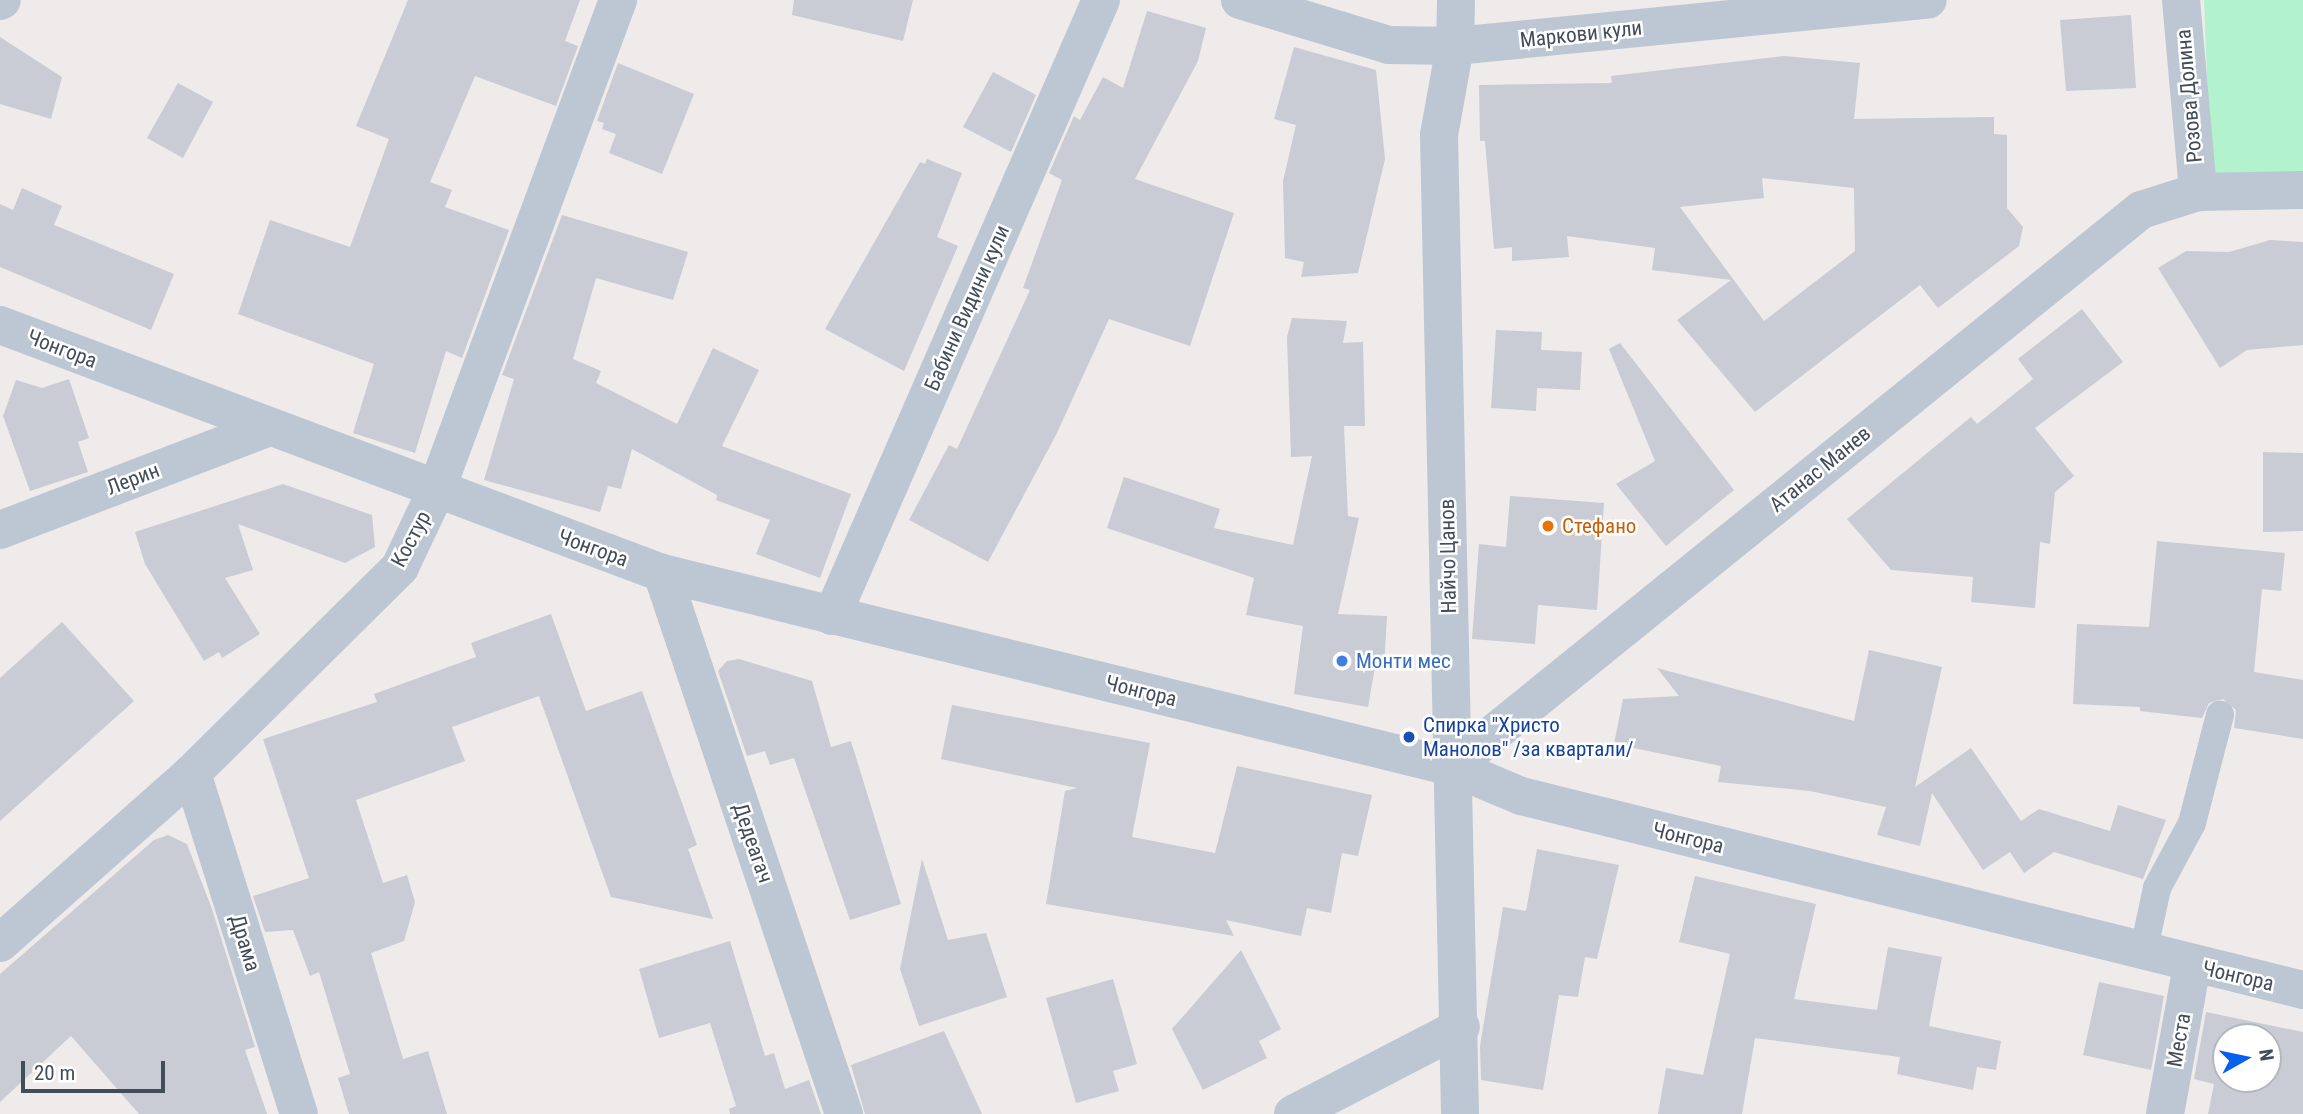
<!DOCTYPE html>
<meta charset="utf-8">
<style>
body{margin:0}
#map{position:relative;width:2303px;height:1114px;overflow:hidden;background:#eeebea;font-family:"Roboto Condensed",sans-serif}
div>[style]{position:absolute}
.green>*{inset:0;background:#b2f3ce}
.building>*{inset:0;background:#c9ccd4}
.lane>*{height:28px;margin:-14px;padding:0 14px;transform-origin:14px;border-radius:14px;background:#bcc7d3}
.street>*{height:38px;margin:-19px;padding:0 19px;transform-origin:19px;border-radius:19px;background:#bcc7d3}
.dots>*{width:19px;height:19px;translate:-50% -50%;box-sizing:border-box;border:4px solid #fff;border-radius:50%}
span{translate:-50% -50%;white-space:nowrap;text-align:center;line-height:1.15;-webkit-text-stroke:5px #fff;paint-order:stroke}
.street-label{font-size:21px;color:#424d5a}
.food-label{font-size:21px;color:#c56008}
.left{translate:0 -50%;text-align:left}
.shop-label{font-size:21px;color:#366cbe}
.transit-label{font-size:21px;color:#164399}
.north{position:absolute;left:2212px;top:1023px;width:70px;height:70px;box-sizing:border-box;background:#fff;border:2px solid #b3b8bd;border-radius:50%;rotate:81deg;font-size:19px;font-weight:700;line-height:28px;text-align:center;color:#424d5a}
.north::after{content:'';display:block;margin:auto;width:24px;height:32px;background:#0560ee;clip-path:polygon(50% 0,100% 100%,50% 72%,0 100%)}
.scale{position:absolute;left:21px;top:1061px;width:144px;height:32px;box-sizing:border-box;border:4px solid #424d5a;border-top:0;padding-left:9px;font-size:21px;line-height:24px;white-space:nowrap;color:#424d5a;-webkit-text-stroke:5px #fff;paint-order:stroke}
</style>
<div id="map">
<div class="green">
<div style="clip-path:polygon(2204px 0,2303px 0,2303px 173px,2211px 173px)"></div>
</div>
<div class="building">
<div style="clip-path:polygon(408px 0,580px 0,565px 41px,578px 46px,556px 106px,475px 76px,430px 182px,452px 190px,445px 207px,509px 230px,462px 358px,446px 351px,415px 453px,353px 433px,374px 364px,238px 314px,270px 220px,350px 247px,389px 139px,356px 126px)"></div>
<div style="clip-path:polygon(794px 0,913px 0,903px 41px,792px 15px)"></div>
<div style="clip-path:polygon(1147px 11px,1206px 28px,1198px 61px,1135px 179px,1234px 213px,1190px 346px,1109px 319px,1056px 435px,988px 562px,909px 520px,949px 445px,957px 449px,1030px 290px,1023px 288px,1062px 180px,1049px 173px,1074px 116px,1080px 120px,1103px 77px,1123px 88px)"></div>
<div style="clip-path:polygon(2131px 15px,2136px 88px,2066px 91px,2060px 20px)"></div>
<div style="clip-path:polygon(0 37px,62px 77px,51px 119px,0 104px)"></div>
<div style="clip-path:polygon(1294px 47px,1376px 70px,1385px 159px,1358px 273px,1301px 277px,1304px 262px,1285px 258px,1283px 181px,1296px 125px,1274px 119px)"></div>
<div style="clip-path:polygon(evenodd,1784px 56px,1860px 63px,1854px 119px,1994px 117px,1994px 134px,2007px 135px,2007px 208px,2023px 227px,2019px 246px,1938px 308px,1920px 285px,1755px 412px,1677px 320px,1731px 280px,1652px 270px,1655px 248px,1567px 236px,1569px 257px,1512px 261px,1512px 247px,1494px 249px,1485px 141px,1480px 141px,1479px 85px,1612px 83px,1611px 76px,1784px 56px,1762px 178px,1854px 188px,1855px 251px,1764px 321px,1680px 207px,1764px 198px,1762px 178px)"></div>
<div style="clip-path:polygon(618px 63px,694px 94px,662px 174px,609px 153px,616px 134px,602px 129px,604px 123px,597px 121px)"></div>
<div style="clip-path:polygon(993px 72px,1036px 95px,1011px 152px,963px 127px)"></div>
<div style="clip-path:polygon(178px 83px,213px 102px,183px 158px,147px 138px)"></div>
<div style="clip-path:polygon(927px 159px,962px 173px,937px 237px,958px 246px,904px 371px,825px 329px,920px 162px,925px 164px)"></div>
<div style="clip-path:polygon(22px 188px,62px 206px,54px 225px,174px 274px,151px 330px,0 267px,0 204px,13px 210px)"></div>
<div style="clip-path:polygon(562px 215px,688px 252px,673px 300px,596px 278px,573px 359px,601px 371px,596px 383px,677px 424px,713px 348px,759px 370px,722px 446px,851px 494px,820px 578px,756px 554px,770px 520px,716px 500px,717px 495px,632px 449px,621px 489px,608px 486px,600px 512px,484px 480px,514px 379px,502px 375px)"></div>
<div style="clip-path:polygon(2270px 240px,2303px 242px,2303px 345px,2247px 350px,2220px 368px,2158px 268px,2186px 251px,2229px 252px)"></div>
<div style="clip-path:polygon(2082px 309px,2123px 362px,2035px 428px,2074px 476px,2055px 492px,2050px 544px,2040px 542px,2035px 608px,1971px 602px,1973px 577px,1891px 570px,1847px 519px,1971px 417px,1977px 424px,2033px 379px,2018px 359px)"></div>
<div style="clip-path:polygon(1292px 318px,1347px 321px,1343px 343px,1363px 342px,1365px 426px,1344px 426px,1348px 516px,1359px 518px,1338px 614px,1387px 616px,1384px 666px,1375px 667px,1368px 707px,1294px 694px,1303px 626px,1246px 615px,1254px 578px,1107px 528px,1124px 477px,1220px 509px,1214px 528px,1293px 545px,1312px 456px,1291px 457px,1287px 337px)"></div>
<div style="clip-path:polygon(1496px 330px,1542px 332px,1541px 350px,1582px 352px,1580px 390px,1537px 388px,1536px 411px,1491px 408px)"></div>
<div style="clip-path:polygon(1620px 343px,1734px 490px,1666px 546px,1616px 484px,1655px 461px,1609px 349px)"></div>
<div style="clip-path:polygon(69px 379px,89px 438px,78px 442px,88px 472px,30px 491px,3px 416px,16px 380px,42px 388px)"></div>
<div style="clip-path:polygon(2263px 452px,2303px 453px,2303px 531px,2263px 532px)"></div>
<div style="clip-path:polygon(283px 484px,372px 515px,375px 547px,345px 563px,238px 524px,253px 570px,225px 578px,260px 634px,222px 658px,219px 652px,204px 661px,145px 564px,135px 532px)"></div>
<div style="clip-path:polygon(1510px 496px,1604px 503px,1597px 610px,1538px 605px,1535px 644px,1472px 639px,1479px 544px,1506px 547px)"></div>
<div style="clip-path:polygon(2157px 541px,2285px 553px,2281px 591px,2262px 589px,2254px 672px,2303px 680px,2303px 739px,2234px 728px,2236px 710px,2223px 699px,2209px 703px,2202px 718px,2140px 711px,2140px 707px,2073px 704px,2077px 624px,2149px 627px)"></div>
<div style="clip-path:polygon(551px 614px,586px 711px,642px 691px,697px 845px,688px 849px,713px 919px,611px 897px,539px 696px,452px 727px,465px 761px,356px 800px,383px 883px,407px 875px,415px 902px,404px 941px,371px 953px,403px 1059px,428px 1051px,447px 1114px,349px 1114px,338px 1078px,350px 1074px,319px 972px,310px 976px,293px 930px,265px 932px,253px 896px,309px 878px,263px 739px,377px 702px,374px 694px,476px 657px,471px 643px)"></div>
<div style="clip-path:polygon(62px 622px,134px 701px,0 821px,0 678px)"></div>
<div style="clip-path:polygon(1869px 650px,1942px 667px,1915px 787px,1971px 748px,2021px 821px,2039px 809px,2110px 831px,2118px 805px,2166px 820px,2143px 879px,2054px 852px,2024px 873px,2010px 852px,1983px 870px,1932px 793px,1920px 846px,1877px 835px,1886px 807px,1810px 791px,1718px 782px,1721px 766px,1614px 744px,1623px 699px,1679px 696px,1657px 668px,1854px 721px)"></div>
<div style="clip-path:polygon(739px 659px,812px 681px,831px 747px,851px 741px,901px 904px,850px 920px,794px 758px,770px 765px,765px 751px,747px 756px,718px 671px,727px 661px)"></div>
<div style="clip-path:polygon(952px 705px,1150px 743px,1132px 837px,1215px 853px,1237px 766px,1372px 795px,1358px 856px,1342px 853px,1331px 913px,1307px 908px,1301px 936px,1226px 920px,1234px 936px,1046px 904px,1065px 791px,1077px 788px,941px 759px)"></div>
<div style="clip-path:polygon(168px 835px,187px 844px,212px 909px,255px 1047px,245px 1050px,267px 1114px,139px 1114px,71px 1036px,0 1102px,0 974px,154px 840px)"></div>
<div style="clip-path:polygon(1537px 849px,1619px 865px,1597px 959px,1585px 957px,1578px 997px,1559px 995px,1543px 1090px,1481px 1080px,1480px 1046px,1503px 907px,1526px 911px)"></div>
<div style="clip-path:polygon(922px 859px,948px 940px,986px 933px,1007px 997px,919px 1026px,900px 969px)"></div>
<div style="clip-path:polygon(1695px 876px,1816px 904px,1794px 999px,1877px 1010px,1888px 947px,1942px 957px,1929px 1026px,2001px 1041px,1996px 1070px,1977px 1067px,1973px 1090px,1897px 1074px,1900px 1057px,1755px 1038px,1742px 1114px,1658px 1114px,1666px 1068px,1703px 1075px,1730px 954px,1679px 942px)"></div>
<div style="clip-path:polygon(730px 941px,765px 1056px,774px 1053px,785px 1089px,809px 1080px,821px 1114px,730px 1114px,729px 1109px,736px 1106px,710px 1023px,659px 1038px,639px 969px)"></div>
<div style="clip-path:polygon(1241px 950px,1281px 1029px,1259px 1041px,1267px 1058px,1203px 1090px,1172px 1029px)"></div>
<div style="clip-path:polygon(1113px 979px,1137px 1064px,1113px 1071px,1119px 1091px,1076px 1103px,1046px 998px)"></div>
<div style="clip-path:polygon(2099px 982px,2164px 996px,2151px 1070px,2083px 1055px)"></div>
<div style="clip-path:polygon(evenodd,2206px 1012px,2303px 1032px,2303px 1114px,2208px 1114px,2214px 1084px,2194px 1079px,2206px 1012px,2226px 1037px,2268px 1037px,2268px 1079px,2226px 1079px,2226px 1037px)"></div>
<div style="clip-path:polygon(944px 1031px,982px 1114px,865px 1114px,851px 1065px)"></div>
</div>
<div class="lane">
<div style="left:2143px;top:953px;width:66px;rotate:-77.8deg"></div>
<div style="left:2157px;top:888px;width:74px;rotate:-61.7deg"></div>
<div style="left:2192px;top:823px;width:112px;rotate:-75.5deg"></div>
</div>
<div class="street">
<div style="left:1240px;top:0;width:156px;rotate:16.8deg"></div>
<div style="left:1389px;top:45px;width:66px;rotate:0.9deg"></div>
<div style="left:1455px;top:46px;width:475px;rotate:-5.6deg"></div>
<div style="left:1456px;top:0;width:46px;rotate:91.2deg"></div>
<div style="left:1455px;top:46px;width:90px;rotate:100.2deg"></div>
<div style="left:1439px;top:135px;width:979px;rotate:88.77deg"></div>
<div style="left:2181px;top:0;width:193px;rotate:84.9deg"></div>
<div style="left:0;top:1px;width:2px;rotate:-27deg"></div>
<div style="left:0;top:325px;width:707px;rotate:20.54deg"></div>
<div style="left:662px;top:573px;width:813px;rotate:13.8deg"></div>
<div style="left:1452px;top:767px;width:75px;rotate:22.8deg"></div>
<div style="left:1521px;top:796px;width:806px;rotate:13.93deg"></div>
<div style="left:0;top:530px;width:286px;rotate:-20.9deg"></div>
<div style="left:662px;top:573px;width:571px;rotate:71.41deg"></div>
<div style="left:832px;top:616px;width:672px;rotate:-66.41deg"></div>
<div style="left:1452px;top:767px;width:886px;rotate:-38.95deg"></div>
<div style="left:2141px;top:210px;width:60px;rotate:-17.5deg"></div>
<div style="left:2198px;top:192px;width:105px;rotate:-1.1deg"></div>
<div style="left:192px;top:773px;width:357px;rotate:72.6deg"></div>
<div style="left:0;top:943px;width:256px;rotate:-41.5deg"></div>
<div style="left:192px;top:773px;width:293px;rotate:-44.7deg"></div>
<div style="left:400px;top:567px;width:84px;rotate:-64.7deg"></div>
<div style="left:436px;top:491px;width:524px;rotate:-69.66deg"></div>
<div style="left:1293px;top:1114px;width:189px;rotate:-27.4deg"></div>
<div style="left:2165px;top:1114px;width:151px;rotate:-79.7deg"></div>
</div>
<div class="dots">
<div style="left:1548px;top:526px;background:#e8710a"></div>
<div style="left:1342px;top:661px;background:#3f7fe0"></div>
<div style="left:1409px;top:737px;background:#1a4fb4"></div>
</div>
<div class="street-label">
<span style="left:1581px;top:34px;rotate:-6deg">Маркови кули</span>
<span style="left:2189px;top:96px;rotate:-95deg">Розова Долина</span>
<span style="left:967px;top:308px;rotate:-66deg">Бабини Видини кули</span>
<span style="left:62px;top:349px;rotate:21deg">Чонгора</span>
<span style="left:1820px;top:469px;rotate:-39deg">Атанас Манев</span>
<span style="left:133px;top:479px;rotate:-21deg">Лерин</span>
<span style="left:411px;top:539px;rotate:-62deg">Костур</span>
<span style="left:593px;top:548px;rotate:20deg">Чонгора</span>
<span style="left:1448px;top:556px;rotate:-91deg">Найчо Цанов</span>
<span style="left:1141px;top:691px;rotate:14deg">Чонгора</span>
<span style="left:1688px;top:838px;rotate:14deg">Чонгора</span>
<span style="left:753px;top:843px;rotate:71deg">Дедеагач</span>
<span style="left:245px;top:943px;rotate:73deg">Драма</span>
<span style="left:2238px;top:976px;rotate:13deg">Чонгора</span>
<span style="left:2179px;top:1040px;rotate:-80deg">Места</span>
</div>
<div class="food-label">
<span class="left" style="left:1562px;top:526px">Стефано</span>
</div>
<div class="shop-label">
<span class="left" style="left:1356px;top:661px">Монти мес</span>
</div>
<div class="transit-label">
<span class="left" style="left:1423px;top:737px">Спирка "Христо<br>Манолов" /за квартали/</span>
</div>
<div class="north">N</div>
<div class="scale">20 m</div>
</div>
